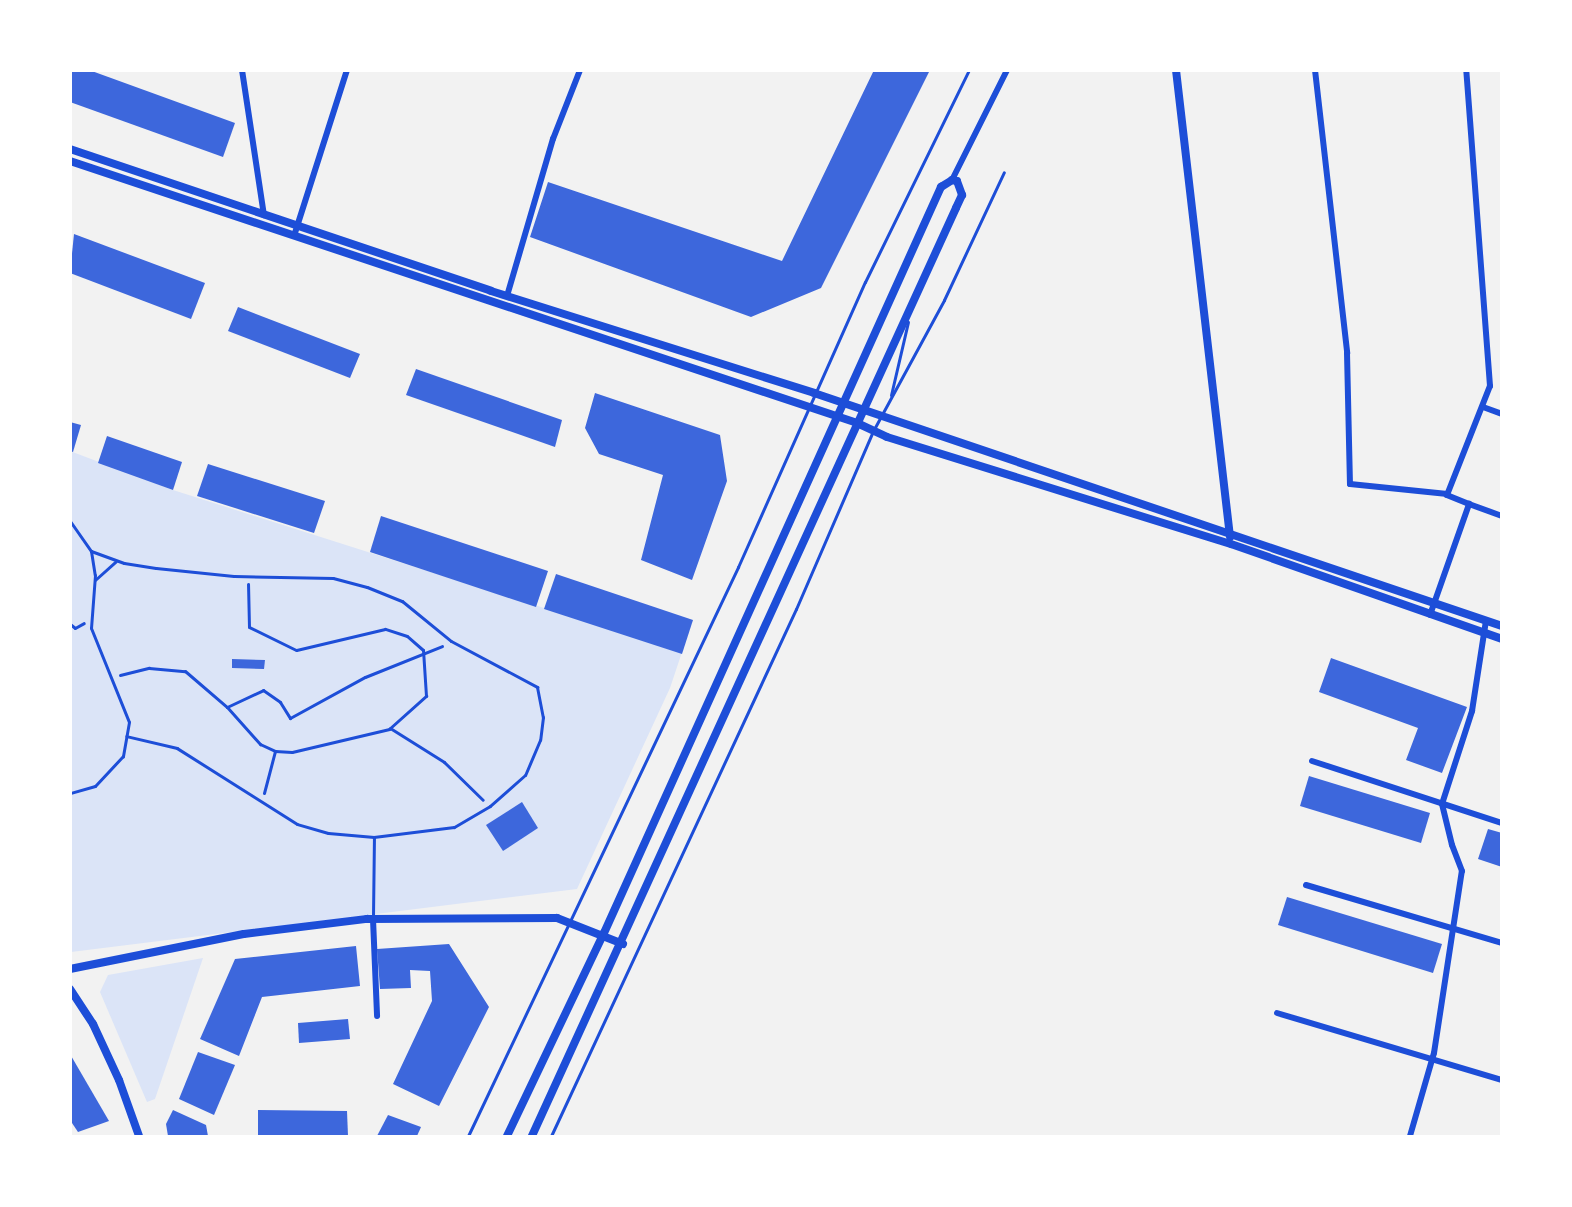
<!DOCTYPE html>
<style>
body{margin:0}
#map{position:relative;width:1572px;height:1207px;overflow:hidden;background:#f2f2f2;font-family:Signika,sans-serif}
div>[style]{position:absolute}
.green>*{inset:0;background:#dbe4f7}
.building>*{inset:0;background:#3d67dc}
.path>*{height:3px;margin:-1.5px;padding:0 1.5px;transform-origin:1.5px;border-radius:1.5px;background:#1d4ed8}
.service>*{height:3px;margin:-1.5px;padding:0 1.5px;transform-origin:1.5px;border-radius:1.5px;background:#1d4ed8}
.minor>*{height:6px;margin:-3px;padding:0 3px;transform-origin:3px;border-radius:3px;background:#1d4ed8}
.tertiary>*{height:8px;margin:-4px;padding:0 4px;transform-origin:4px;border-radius:4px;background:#1d4ed8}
.secondary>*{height:8px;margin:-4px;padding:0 4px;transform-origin:4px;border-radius:4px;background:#1d4ed8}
span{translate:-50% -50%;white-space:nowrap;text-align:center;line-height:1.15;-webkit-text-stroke:6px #fff;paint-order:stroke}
.frame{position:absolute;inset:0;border:72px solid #fff;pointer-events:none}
</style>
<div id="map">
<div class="green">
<div style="clip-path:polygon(70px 451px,173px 490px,682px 652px,670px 688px,577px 889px,71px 952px)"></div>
<div style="clip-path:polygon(203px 958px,155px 1099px,147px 1102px,100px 992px,108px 975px)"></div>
</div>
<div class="building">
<div style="clip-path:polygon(70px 70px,89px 70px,235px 123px,223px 157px,70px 102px)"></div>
<div style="clip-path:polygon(874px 70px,930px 70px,821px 288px,751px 317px,530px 237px,548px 182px,782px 261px)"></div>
<div style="clip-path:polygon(74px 234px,205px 283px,191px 319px,70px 273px)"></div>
<div style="clip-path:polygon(238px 307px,360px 354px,350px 378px,228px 331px)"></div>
<div style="clip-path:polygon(416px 369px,562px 420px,555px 447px,406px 395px)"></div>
<div style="clip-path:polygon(595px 393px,720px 435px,727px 481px,692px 580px,641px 560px,663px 475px,599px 454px,585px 428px)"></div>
<div style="clip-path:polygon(70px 422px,81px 425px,73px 452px,70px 451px)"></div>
<div style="clip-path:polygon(107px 436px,182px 462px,173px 490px,98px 463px)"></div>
<div style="clip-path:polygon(208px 464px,325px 501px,314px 533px,197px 496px)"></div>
<div style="clip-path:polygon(381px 516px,548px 571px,536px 607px,370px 552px)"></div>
<div style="clip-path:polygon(556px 574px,693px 620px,682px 654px,544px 609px)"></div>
<div style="clip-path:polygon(1331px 658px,1467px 707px,1442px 773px,1406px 760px,1418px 728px,1319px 692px)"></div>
<div style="clip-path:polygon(232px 659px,265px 660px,264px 669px,232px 668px)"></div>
<div style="clip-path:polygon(1309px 776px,1430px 813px,1421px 843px,1300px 806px)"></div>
<div style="clip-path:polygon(522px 802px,538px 828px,503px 851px,486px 825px)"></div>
<div style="clip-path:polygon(1488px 829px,1502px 833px,1502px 867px,1478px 859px)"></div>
<div style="clip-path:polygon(1287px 897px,1442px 944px,1433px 973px,1278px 925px)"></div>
<div style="clip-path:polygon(449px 944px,489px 1007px,439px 1106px,393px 1084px,432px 1001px,430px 971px,410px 970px,411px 988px,380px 989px,377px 949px)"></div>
<div style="clip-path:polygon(356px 946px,360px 986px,262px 997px,239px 1056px,200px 1039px,235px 959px)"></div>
<div style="clip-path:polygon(348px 1019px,350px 1039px,299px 1043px,298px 1023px)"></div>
<div style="clip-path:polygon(198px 1052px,235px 1065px,214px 1115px,179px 1099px)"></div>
<div style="clip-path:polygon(70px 1054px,109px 1121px,78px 1132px,70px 1120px)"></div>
<div style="clip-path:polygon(173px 1110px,206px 1125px,208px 1136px,168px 1136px,166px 1124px)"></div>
<div style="clip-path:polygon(258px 1110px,347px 1111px,348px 1136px,258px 1136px)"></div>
<div style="clip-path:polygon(388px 1115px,421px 1127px,417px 1136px,377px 1136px)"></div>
</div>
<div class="path">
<div style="left:70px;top:624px;width:6px;rotate:39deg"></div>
<div style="left:75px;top:628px;width:10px;rotate:-29deg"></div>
<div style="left:120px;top:675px;width:30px;rotate:-14deg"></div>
<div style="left:149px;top:668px;width:36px;rotate:5deg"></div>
<div style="left:185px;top:671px;width:55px;rotate:40.6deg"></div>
<div style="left:227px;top:707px;width:50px;rotate:48.3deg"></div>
<div style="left:260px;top:744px;width:17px;rotate:25deg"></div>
<div style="left:275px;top:751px;width:17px;rotate:3deg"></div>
<div style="left:292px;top:752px;width:100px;rotate:-13.3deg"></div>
<div style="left:389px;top:729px;width:50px;rotate:-41.7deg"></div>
<div style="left:426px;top:696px;width:46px;rotate:-93.7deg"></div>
<div style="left:423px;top:650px;width:21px;rotate:-139deg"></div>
<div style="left:407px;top:636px;width:23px;rotate:-162deg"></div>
<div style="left:385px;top:629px;width:91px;rotate:166.7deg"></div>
<div style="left:296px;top:650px;width:52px;rotate:-153.9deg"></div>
<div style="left:249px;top:627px;width:43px;rotate:-91.3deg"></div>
<div style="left:227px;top:707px;width:40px;rotate:-25deg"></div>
<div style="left:263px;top:690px;width:21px;rotate:35deg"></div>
<div style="left:280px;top:702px;width:19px;rotate:58deg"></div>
<div style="left:290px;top:718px;width:85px;rotate:-28.7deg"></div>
<div style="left:365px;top:677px;width:83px;rotate:-21.9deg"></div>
<div style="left:390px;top:728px;width:64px;rotate:32.2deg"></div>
<div style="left:444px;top:762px;width:54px;rotate:44.3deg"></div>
<div style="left:264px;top:793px;width:43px;rotate:-75.3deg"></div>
</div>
<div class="service">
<div style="left:891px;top:395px;width:75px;rotate:-76.9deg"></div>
<div style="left:70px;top:521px;width:37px;rotate:55deg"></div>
<div style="left:91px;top:551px;width:24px;rotate:81deg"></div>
<div style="left:95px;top:575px;width:53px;rotate:94.3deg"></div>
<div style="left:91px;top:628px;width:101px;rotate:68deg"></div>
<div style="left:129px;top:722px;width:35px;rotate:100deg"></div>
<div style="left:123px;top:756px;width:41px;rotate:133deg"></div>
<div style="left:95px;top:786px;width:26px;rotate:164deg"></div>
<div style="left:91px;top:551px;width:35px;rotate:20deg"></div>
<div style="left:124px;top:563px;width:32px;rotate:9deg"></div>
<div style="left:156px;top:568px;width:78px;rotate:5.9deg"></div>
<div style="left:234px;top:576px;width:99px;rotate:1.2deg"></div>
<div style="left:333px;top:578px;width:35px;rotate:15deg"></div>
<div style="left:367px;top:587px;width:38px;rotate:22deg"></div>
<div style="left:402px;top:601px;width:63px;rotate:39.2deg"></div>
<div style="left:451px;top:641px;width:98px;rotate:28.1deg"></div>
<div style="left:537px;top:687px;width:31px;rotate:79deg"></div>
<div style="left:543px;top:717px;width:23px;rotate:97deg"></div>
<div style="left:540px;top:740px;width:38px;rotate:113deg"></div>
<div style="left:525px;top:775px;width:47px;rotate:138.5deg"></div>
<div style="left:490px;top:806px;width:42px;rotate:149.7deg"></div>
<div style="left:454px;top:827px;width:81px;rotate:172.9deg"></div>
<div style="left:374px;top:837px;width:46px;rotate:-175deg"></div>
<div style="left:328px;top:833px;width:32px;rotate:-164deg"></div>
<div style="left:297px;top:824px;width:142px;rotate:-147.7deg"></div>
<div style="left:177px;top:748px;width:52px;rotate:-166.8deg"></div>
<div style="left:95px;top:580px;width:28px;rotate:-42deg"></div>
<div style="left:373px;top:916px;width:79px;rotate:-89.3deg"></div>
<div style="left:468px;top:1136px;width:630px;rotate:-64.61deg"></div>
<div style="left:738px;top:567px;width:312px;rotate:-66deg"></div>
<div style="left:865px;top:282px;width:236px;rotate:-63.9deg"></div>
<div style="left:551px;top:1136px;width:581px;rotate:-65.07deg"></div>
<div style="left:796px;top:609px;width:194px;rotate:-66.6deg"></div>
<div style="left:873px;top:431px;width:149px;rotate:-61.5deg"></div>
<div style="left:944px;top:300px;width:141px;rotate:-64.9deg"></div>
</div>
<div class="minor">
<div style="left:242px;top:70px;width:147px;rotate:81.4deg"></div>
<div style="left:1315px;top:70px;width:285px;rotate:83.5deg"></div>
<div style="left:1347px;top:353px;width:131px;rotate:88.7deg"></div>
<div style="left:1350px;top:484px;width:98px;rotate:5.9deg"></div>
<div style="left:952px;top:180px;width:123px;rotate:-63.4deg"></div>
<div style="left:294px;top:236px;width:174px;rotate:-72.3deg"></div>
<div style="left:507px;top:296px;width:164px;rotate:-73.7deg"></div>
<div style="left:553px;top:139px;width:74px;rotate:-68.6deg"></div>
<div style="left:1483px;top:407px;width:20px;rotate:20deg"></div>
<div style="left:1469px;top:504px;width:35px;rotate:20deg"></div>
<div style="left:1430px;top:615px;width:118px;rotate:-70.6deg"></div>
<div style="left:1469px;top:504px;width:24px;rotate:-158deg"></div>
<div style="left:1447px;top:495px;width:117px;rotate:-68.5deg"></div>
<div style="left:1490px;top:386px;width:317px;rotate:-94.3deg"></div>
<div style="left:1312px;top:761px;width:200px;rotate:18.1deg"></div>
<div style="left:1306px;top:885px;width:204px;rotate:16.5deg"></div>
<div style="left:373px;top:919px;width:97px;rotate:87.6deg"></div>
<div style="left:1277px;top:1013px;width:235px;rotate:16.6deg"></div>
<div style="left:1410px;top:1136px;width:86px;rotate:-73.9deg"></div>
<div style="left:1434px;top:1053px;width:184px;rotate:-81.3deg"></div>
<div style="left:1462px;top:871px;width:28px;rotate:-111deg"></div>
<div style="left:1452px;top:845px;width:42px;rotate:-103.7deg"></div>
<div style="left:1442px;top:804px;width:98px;rotate:-72.1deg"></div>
<div style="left:1472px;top:711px;width:91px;rotate:-81.2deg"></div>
</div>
<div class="tertiary">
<div style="left:1176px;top:70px;width:470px;rotate:83.4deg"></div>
<div style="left:70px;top:969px;width:177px;rotate:-11.4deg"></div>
<div style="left:244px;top:934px;width:124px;rotate:-7deg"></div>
<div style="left:367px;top:919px;width:190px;rotate:-0.3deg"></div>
<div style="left:557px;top:918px;width:71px;rotate:21.5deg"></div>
<div style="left:70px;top:989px;width:42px;rotate:56.7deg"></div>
<div style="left:93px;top:1024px;width:62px;rotate:65.1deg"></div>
<div style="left:119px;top:1080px;width:59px;rotate:70.3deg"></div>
</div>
<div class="secondary">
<div style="left:70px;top:149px;width:444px;rotate:18.6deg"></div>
<div style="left:491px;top:291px;width:339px;rotate:17.5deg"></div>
<div style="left:814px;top:393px;width:726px;rotate:18.71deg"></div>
<div style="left:70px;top:161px;width:829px;rotate:18.41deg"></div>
<div style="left:857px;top:423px;width:33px;rotate:25deg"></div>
<div style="left:887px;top:437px;width:360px;rotate:17.3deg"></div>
<div style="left:1231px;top:544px;width:287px;rotate:19.3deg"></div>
<div style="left:507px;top:1136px;width:225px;rotate:-64.5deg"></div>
<div style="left:604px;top:933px;width:819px;rotate:-65.69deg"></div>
<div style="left:941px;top:187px;width:13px;rotate:-32deg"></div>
<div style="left:952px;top:180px;width:5px;rotate:11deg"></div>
<div style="left:957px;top:181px;width:15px;rotate:70deg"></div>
<div style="left:962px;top:195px;width:14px;rotate:115deg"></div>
<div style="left:956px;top:208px;width:1020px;rotate:114.56deg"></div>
</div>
<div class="frame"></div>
</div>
